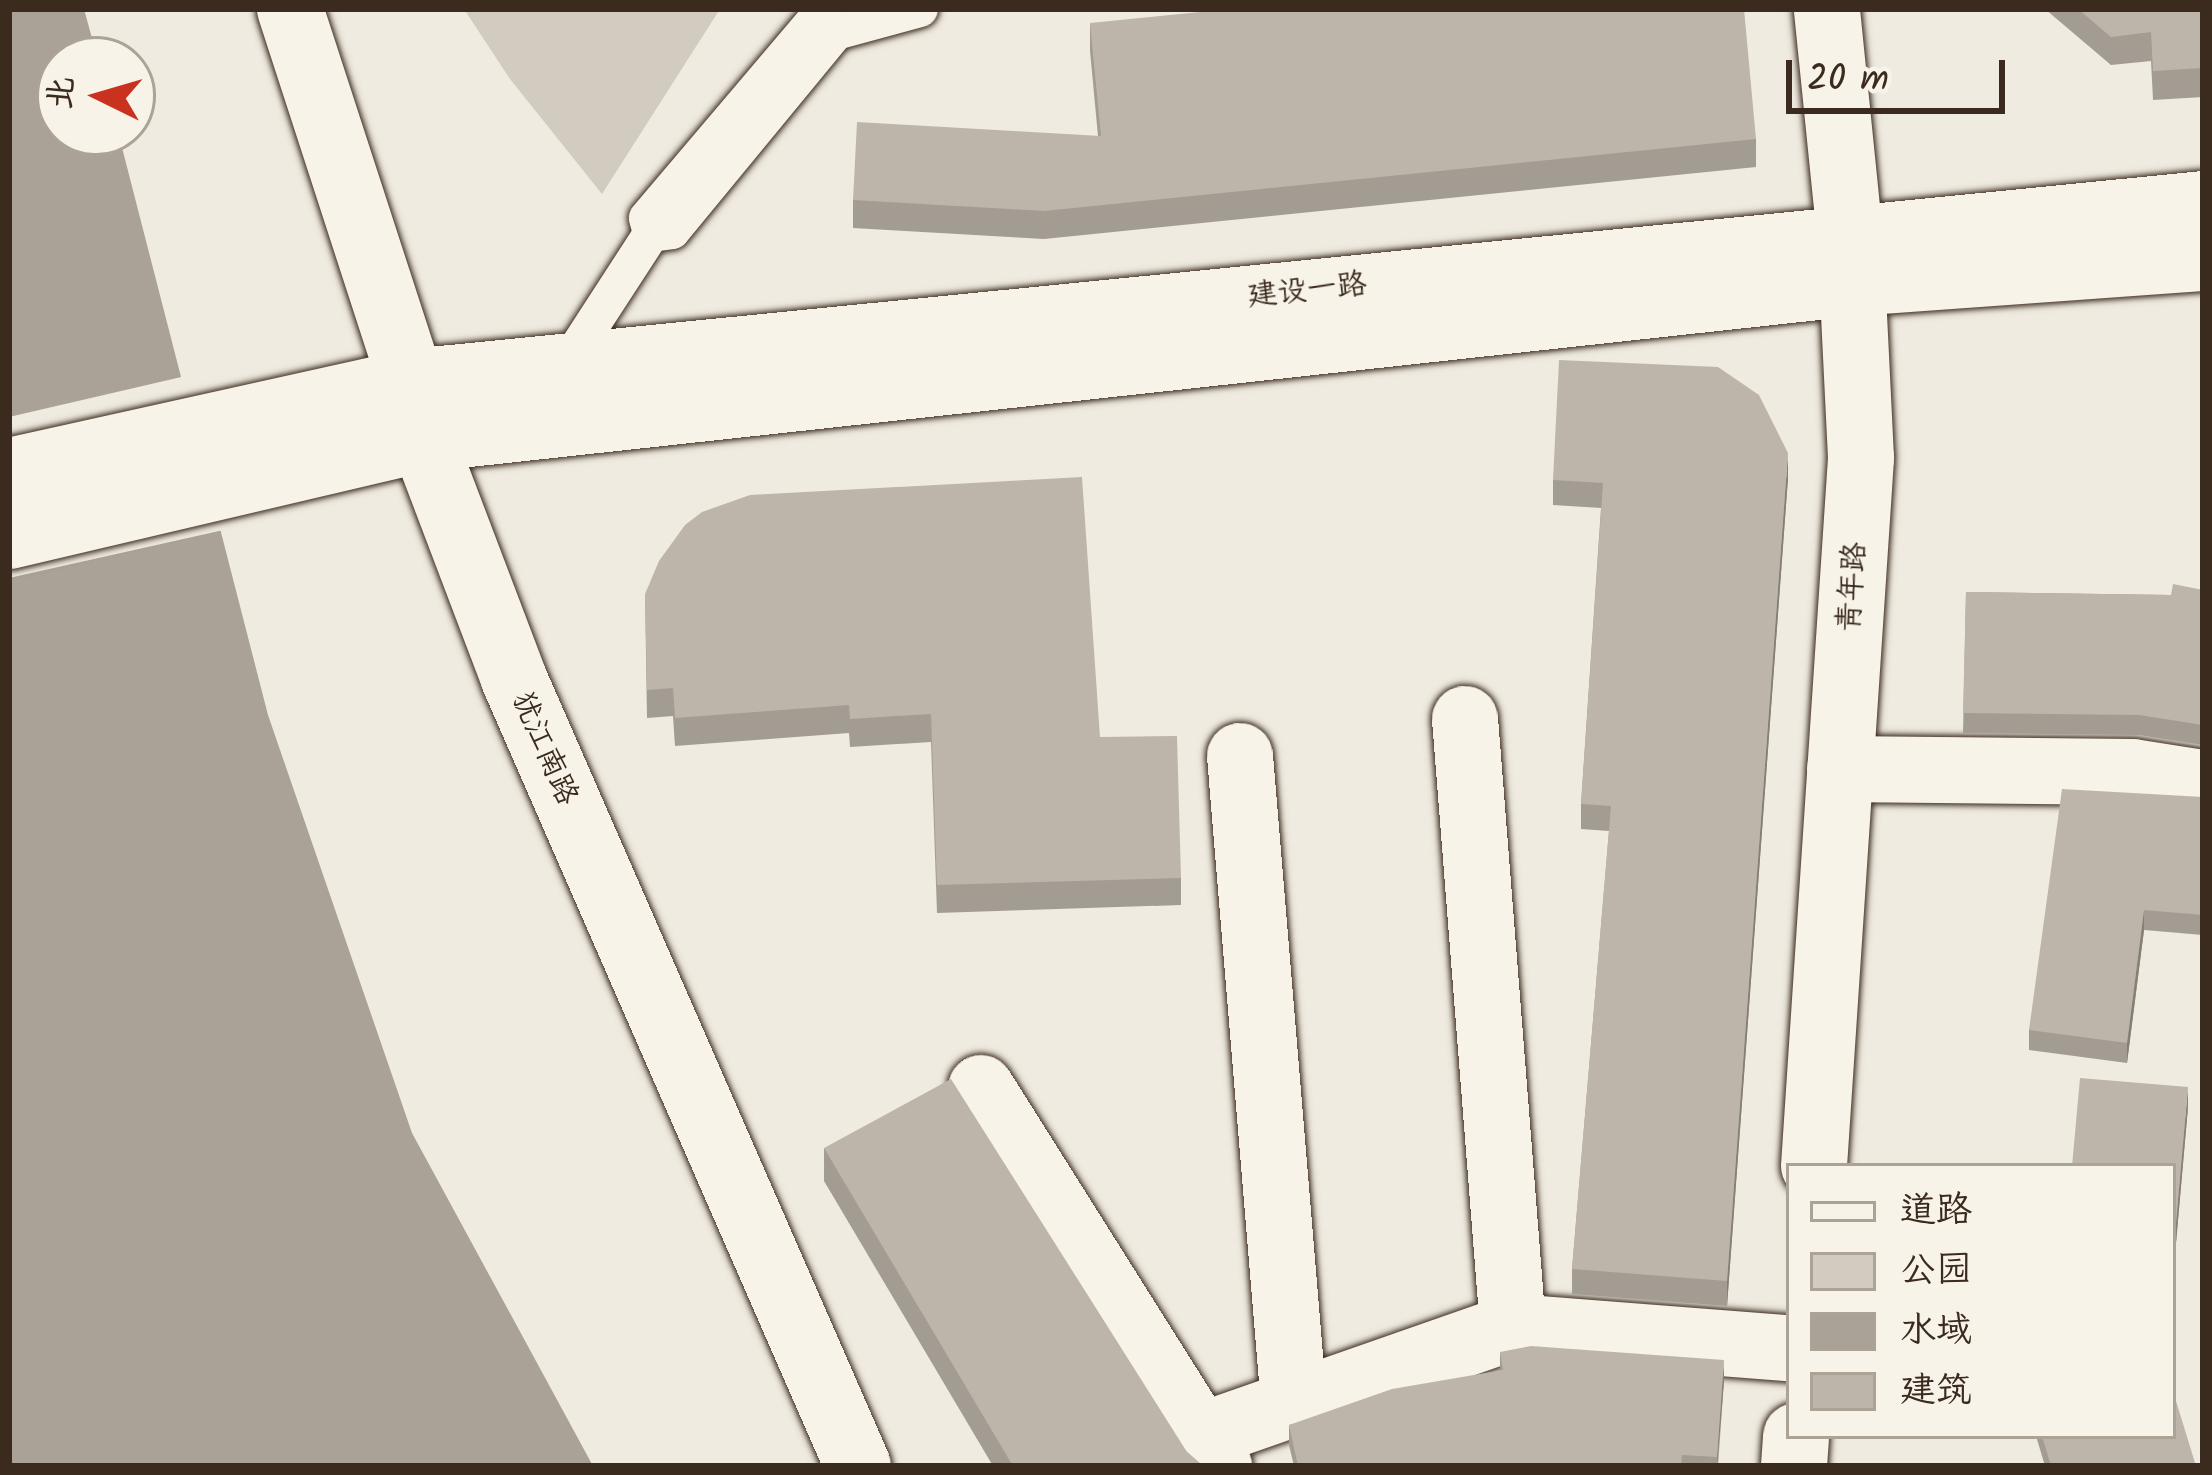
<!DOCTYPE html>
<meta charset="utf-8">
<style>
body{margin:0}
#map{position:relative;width:2212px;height:1475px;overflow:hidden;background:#efebe0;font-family:Kalam,"LXGW WenKai TC",sans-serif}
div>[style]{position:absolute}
.green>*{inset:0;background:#d1cbc0}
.water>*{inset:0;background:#aaa296}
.pier>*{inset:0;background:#efebe0}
.roads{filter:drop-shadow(0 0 3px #3b2a1e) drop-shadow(0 0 3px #3b2a1e)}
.lane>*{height:36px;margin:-18px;padding:0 18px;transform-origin:18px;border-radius:18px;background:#f7f3e8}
.street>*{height:66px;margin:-33px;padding:0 33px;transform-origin:33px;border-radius:33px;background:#f7f3e8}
.secondary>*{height:66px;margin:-33px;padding:0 33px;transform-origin:33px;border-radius:33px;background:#f7f3e8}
.primary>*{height:66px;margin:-33px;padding:0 33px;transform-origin:33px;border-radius:33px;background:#f7f3e8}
.wall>*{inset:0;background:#a39c92}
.shaded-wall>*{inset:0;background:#847f77}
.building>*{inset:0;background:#bdb5aa}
span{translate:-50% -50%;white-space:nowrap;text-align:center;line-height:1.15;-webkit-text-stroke:10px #f7f3e8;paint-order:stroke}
.street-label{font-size:30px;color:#3b2a1e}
.frame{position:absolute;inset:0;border:12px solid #3b2a1e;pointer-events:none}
.legend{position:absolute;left:1786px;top:1163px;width:390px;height:276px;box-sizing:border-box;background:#f7f3e8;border:3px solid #aca397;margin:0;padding:15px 21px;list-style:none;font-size:36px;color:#3b2a1e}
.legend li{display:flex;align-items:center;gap:24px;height:60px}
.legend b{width:60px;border:3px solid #aca397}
.north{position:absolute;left:36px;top:36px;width:120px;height:120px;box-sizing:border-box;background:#f7f3e8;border:3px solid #aca397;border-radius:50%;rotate:275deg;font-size:33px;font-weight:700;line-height:48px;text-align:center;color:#3b2a1e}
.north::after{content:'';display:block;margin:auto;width:42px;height:54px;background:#c8321e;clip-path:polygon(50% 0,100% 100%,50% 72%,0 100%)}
.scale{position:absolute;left:1786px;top:60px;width:219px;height:54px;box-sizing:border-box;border:6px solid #3b2a1e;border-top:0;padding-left:15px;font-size:36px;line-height:42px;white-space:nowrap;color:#3b2a1e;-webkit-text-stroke:9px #f7f3e8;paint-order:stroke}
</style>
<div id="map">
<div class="green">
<div style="clip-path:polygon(464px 9px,720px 9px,602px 194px,510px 79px)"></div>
</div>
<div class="water">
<div style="clip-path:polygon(9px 9px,84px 9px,98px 60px,60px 60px,60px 132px,118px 132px,268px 715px,412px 1133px,593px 1466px,9px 1466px)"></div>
</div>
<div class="pier">
<div style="clip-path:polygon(190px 375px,228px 529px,9px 578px,9px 417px)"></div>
</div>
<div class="roads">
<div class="lane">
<div style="left:651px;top:234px;width:21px;rotate:-8deg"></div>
<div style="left:672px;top:231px;width:258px;rotate:-50.5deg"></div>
<div style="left:836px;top:32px;width:87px;rotate:-15.3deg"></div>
<div style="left:566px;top:365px;width:156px;rotate:-57deg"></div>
<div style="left:651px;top:234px;width:16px;rotate:-104deg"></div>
<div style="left:647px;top:218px;width:274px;rotate:-49.7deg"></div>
</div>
<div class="street">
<div style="left:1465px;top:719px;width:610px;rotate:85.49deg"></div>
<div style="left:1240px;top:756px;width:650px;rotate:85.24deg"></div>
<div style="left:1840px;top:769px;width:293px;rotate:0.6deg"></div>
<div style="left:2133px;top:772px;width:71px;rotate:8.9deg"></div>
<div style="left:981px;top:1088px;width:447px;rotate:57.8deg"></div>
<div style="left:1201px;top:1436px;width:330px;rotate:-19.3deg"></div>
<div style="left:1513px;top:1327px;width:277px;rotate:4.4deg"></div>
</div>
<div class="secondary">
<div style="left:290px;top:9px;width:392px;rotate:72deg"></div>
<div style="left:411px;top:382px;width:58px;rotate:78.1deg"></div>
<div style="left:423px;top:439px;width:257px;rotate:69.2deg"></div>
<div style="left:514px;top:679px;width:859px;rotate:66.39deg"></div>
<div style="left:1814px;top:1166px;width:710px;rotate:-86.2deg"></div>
<div style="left:1861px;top:458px;width:221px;rotate:-92.8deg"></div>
<div style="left:1850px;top:237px;width:229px;rotate:-95.8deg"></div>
<div style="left:1794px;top:1466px;width:30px;rotate:-86deg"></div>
</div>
<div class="primary">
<div style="left:9px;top:471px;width:412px;rotate:-12.5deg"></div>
<div style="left:411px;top:382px;width:1801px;rotate:-5.67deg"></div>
<div style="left:9px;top:536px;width:425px;rotate:-13.2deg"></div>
<div style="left:423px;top:439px;width:1439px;rotate:-6.22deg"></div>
<div style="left:1854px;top:283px;width:350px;rotate:-4.1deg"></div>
</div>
</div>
<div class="wall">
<div style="clip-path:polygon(2045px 9px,2203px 9px,2203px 97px,2153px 100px,2151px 61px,2111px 65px)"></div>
<div style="clip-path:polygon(1090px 23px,1756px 139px,1756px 167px,1044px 239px,853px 228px,853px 200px,1098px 136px,1090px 51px)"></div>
<div style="clip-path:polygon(1788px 478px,1727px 1306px,1572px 1294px,1572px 1269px,1609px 831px,1581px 829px,1581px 804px,1601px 508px,1553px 505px,1553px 480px)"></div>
<div style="clip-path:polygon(2203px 590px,2203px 745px,2139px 735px,1963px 733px,1966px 592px,2171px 595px)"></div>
<div style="clip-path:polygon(645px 594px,1100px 737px,1181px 878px,1181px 905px,937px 913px,931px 742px,850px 747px,849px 733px,675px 746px,673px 716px,647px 718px)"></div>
<div style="clip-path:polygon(2203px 797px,2203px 935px,2144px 930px,2127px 1063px,2029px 1050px,2029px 1030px)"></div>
<div style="clip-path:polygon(2188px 1107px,2176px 1243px,2173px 1243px,2173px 1166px)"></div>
<div style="clip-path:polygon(824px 1148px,1187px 1452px,1203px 1466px,993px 1466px,824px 1181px)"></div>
<div style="clip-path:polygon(1500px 1352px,1724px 1381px,1718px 1466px,1294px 1466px,1289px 1445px,1289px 1425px,1500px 1371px)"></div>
<div style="clip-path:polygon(2036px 1436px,2173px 1436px,2196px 1466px,2045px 1466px)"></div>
</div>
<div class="shaded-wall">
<div style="clip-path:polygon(1788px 453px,1788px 478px,1727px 1306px,1727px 1281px)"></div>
<div style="clip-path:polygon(2144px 910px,2144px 930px,2127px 1063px,2127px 1043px)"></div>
<div style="clip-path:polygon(2188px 1087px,2188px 1107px,2176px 1243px,2176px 1223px)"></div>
<div style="clip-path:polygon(1724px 1360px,1724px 1381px,1717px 1466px,1717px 1457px)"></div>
</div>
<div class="building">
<div style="clip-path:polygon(1230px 9px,1744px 9px,1756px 139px,1044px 211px,853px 200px,857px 122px,1101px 136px,1090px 23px)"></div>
<div style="clip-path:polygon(2078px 9px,2203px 9px,2203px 68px,2153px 71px,2151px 32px,2111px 37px)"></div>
<div style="clip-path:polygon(1559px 360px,1718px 367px,1759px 395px,1788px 453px,1727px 1281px,1572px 1269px,1611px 806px,1581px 804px,1603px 483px,1553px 480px)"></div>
<div style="clip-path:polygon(1082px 477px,1100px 737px,1177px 736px,1181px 878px,937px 885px,931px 714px,850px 719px,849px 705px,675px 718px,673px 688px,647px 690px,645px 594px,659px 561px,685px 525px,702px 512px,750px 495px)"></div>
<div style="clip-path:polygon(2173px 584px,2203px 590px,2203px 725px,2139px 715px,1963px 713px,1966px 592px,2171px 595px)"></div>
<div style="clip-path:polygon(2062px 789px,2203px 797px,2203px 915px,2144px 910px,2127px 1043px,2029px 1030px)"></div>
<div style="clip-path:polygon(2080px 1078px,2188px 1087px,2176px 1223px,2173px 1223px,2173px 1166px,2072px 1166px)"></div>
<div style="clip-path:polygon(951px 1079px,1187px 1452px,1203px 1466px,1013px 1466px,824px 1148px)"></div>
<div style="clip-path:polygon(1531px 1346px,1724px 1360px,1717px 1457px,1682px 1455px,1681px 1466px,1298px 1466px,1289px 1425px,1392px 1389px,1503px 1370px,1500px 1352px)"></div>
<div style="clip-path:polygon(2176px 1401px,2196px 1466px,2051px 1466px,2042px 1436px,2173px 1436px,2173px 1402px)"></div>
</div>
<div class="street-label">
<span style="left:1307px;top:291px;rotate:-6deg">建设一路</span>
<span style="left:1853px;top:587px;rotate:-86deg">青年路</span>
<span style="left:544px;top:749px;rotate:66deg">犹江南路</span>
</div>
<div class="frame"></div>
<ul class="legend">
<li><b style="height:15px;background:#f7f3e8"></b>道路</li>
<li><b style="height:33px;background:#d1cbc0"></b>公园</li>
<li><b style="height:33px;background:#aaa296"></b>水域</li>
<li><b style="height:33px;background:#bdb5aa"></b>建筑</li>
</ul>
<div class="north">北</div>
<div class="scale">20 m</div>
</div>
